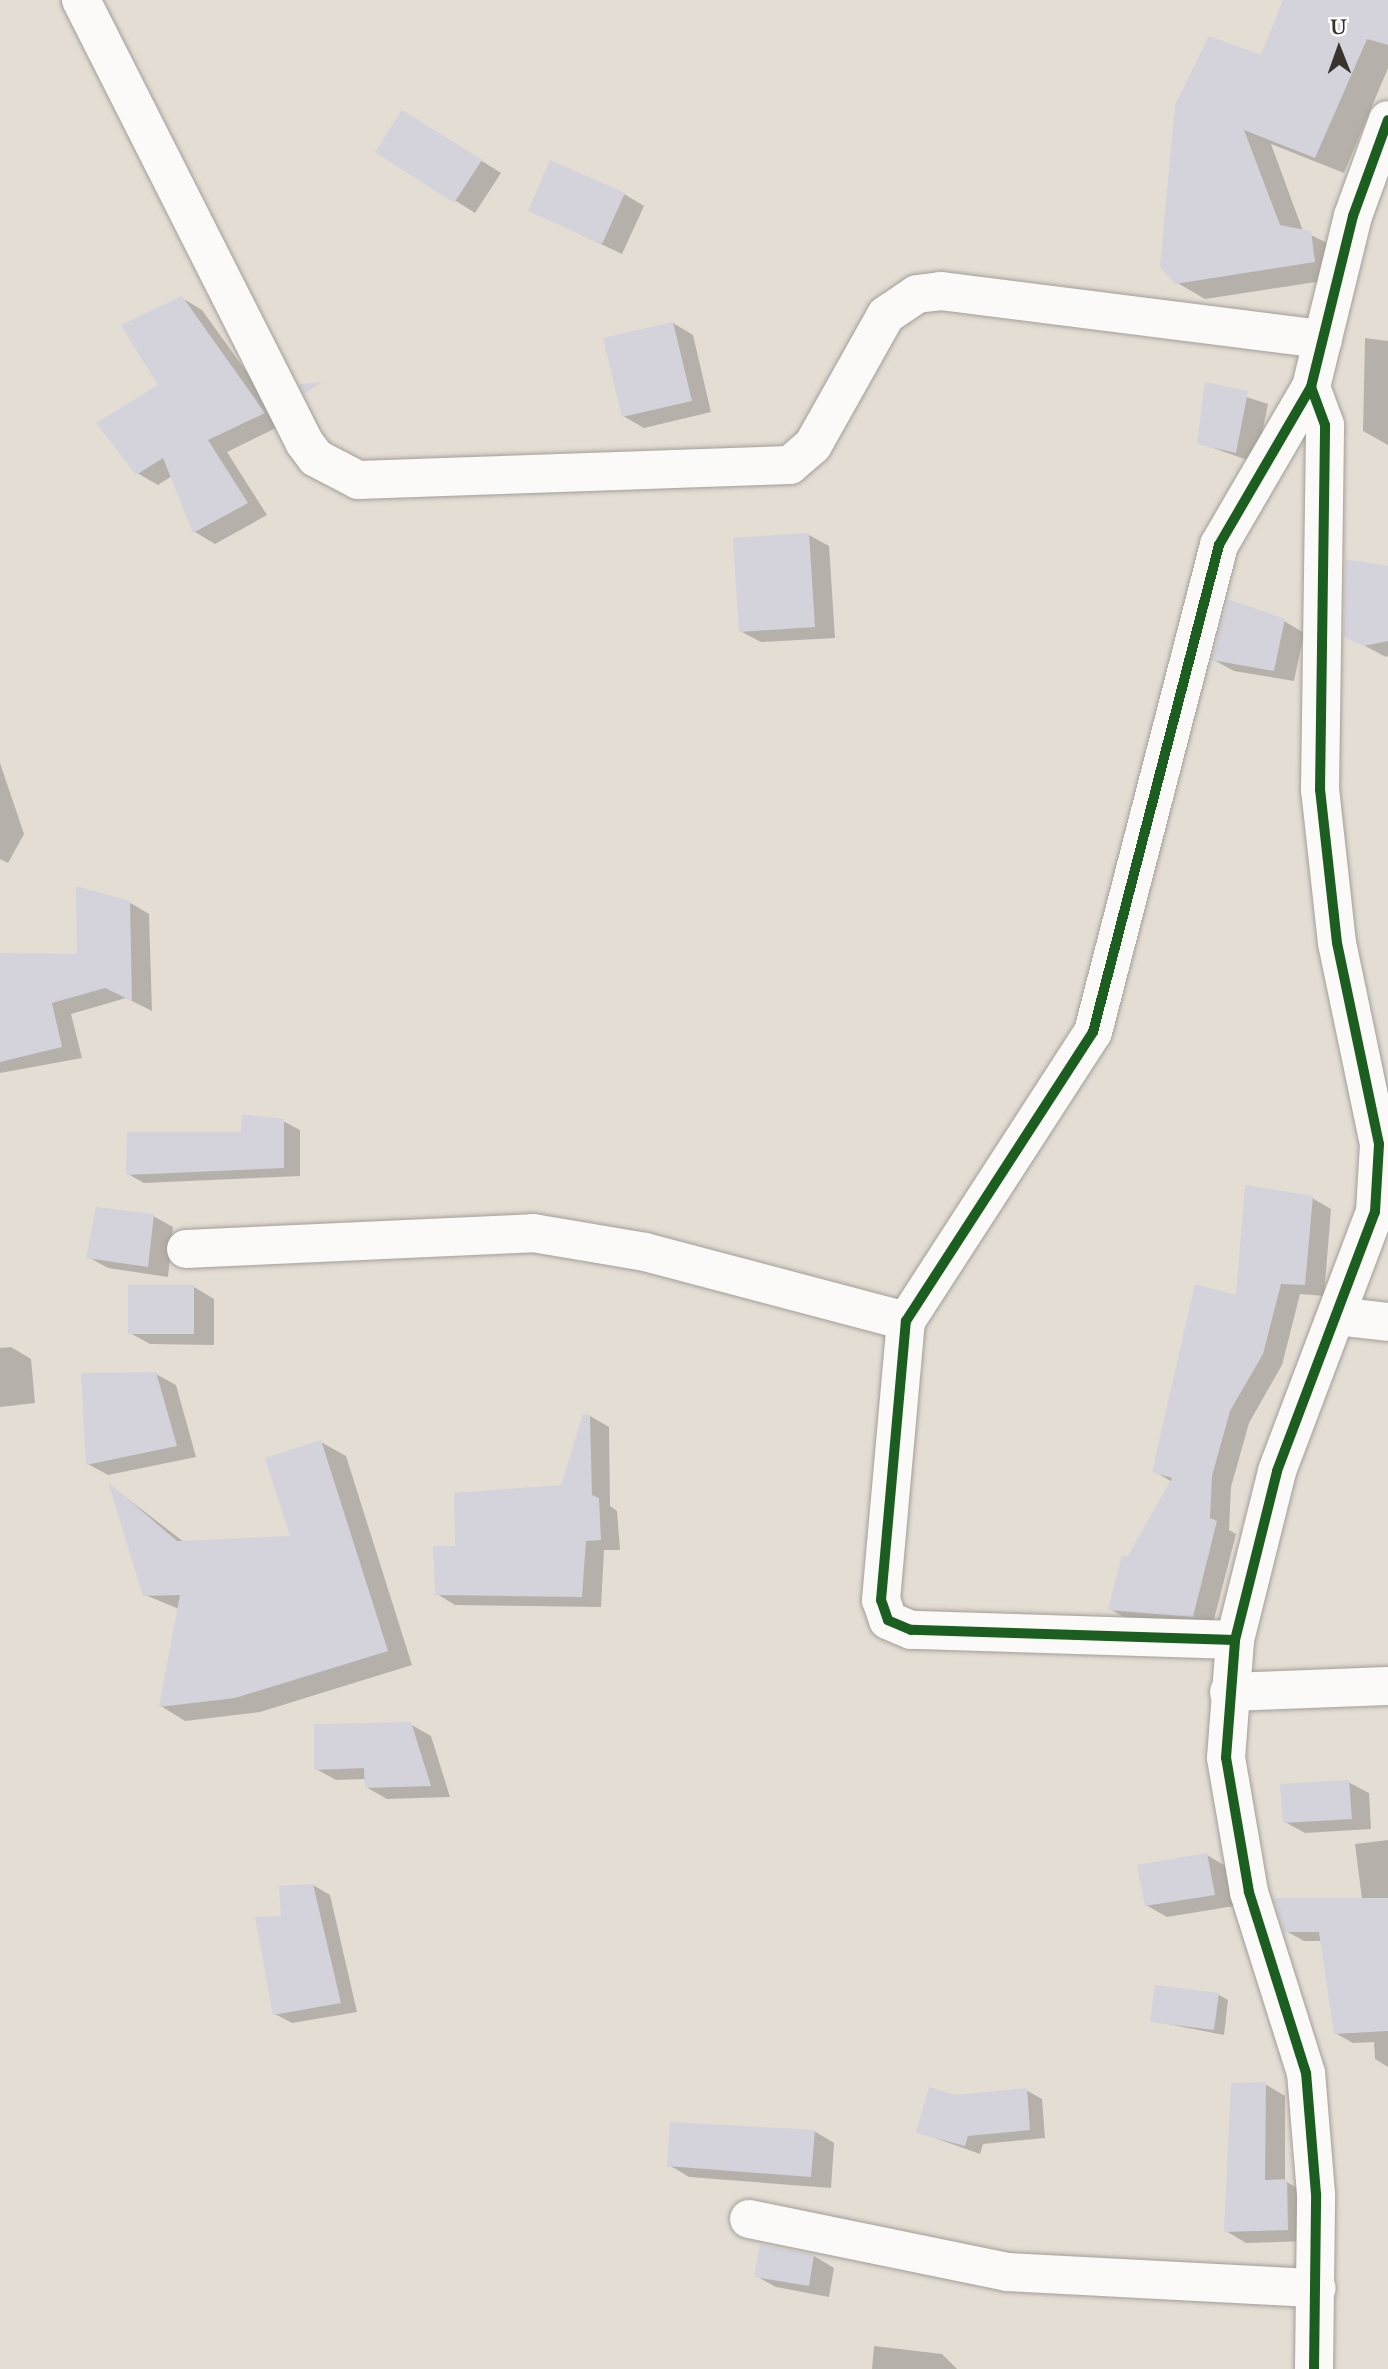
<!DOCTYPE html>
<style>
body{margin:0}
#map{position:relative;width:1388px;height:2369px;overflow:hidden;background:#e3ddd4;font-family:"Libre Baskerville",serif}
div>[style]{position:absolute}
.shadow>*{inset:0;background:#0003}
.building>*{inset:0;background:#d4d2db}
.roads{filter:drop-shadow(0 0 2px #a39e98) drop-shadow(0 0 2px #a39e98)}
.minor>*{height:38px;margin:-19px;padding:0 19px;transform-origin:19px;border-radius:19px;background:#fbfaf9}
.cycleway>*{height:10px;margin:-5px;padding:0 5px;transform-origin:5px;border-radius:5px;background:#1b5e20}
span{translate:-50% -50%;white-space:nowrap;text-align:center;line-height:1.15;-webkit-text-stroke:5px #fff;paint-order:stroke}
.north{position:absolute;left:1304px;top:14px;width:70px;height:70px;-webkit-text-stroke:5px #fff;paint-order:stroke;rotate:359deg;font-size:19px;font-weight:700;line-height:28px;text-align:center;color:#38332d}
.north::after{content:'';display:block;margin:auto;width:24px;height:32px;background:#38332d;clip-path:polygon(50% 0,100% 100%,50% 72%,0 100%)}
</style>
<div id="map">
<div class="shadow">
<div style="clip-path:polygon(1285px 0,1388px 0,1388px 68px,1344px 173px,1271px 144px,1303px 231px,1339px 249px,1342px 278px,1205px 299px,1176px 282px)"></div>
<div style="clip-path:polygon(423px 124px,501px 173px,475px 213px,377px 151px)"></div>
<div style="clip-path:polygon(624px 194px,644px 206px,622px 254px,530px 210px)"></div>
<div style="clip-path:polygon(182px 298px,202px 310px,284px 424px,227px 452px,267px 515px,215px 544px,195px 532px,172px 476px,158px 485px,137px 473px)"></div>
<div style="clip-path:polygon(673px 323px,693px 335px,711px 412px,644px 428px,623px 416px)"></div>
<div style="clip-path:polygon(1365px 338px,1388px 341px,1388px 445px,1363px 431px)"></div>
<div style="clip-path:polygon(1206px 384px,1268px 404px,1256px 463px,1199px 443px)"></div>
<div style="clip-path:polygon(809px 535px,829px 546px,835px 638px,761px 642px,740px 631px)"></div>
<div style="clip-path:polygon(1388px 568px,1388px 656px,1386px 657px,1346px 636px)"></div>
<div style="clip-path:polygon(1284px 621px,1304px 633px,1294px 681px,1234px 671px,1214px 660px)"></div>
<div style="clip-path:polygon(0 763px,24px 834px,8px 863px,0 859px)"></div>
<div style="clip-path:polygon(129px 902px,149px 914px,152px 1011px,126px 998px,71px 1014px,82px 1058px,0 1073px,0 955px,79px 956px)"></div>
<div style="clip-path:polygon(283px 1121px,300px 1130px,300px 1176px,144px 1183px,128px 1174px)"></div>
<div style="clip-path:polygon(1312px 1198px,1331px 1209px,1324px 1296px,1300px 1294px,1282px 1365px,1249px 1423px,1231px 1487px,1229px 1530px,1236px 1534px,1212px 1627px,1129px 1620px,1110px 1609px,1129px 1558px,1172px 1482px,1154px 1471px,1238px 1297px)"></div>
<div style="clip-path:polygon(153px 1216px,173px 1227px,168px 1277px,108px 1268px,88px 1257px)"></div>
<div style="clip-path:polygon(194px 1287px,214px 1299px,214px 1345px,150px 1344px,130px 1333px)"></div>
<div style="clip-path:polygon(11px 1347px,31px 1359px,35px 1403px,0 1407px,0 1348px)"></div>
<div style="clip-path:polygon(156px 1374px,176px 1385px,196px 1457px,108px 1475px,88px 1464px)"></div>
<div style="clip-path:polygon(590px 1416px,609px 1427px,610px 1506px,617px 1511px,620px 1550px,604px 1550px,601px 1607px,455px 1605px,437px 1594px,457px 1547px,562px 1487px)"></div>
<div style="clip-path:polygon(321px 1442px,346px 1456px,412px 1665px,260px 1712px,185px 1721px,161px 1706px,179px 1609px,145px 1595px,111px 1486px,184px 1542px,292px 1538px)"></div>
<div style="clip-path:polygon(410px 1724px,431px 1736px,450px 1797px,387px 1799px,366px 1787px,366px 1779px,336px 1780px,316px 1769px)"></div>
<div style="clip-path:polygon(1348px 1782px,1369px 1793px,1371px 1829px,1305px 1833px,1285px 1822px)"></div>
<div style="clip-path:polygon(1388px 1840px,1388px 2067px,1375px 2059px,1374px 2042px,1353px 2043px,1335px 2033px,1323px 1941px,1304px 1941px,1286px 1931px,1362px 1899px,1355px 1844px)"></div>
<div style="clip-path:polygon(1207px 1855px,1227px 1867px,1234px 1906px,1167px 1917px,1146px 1905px)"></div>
<div style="clip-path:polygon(313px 1885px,330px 1895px,357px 2012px,292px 2023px,275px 2014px)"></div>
<div style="clip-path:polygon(1219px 1995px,1228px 2000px,1224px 2035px,1152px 2021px)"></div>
<div style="clip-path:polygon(1265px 2084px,1285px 2096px,1285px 2181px,1306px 2193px,1308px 2241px,1246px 2243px,1226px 2231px)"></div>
<div style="clip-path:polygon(1026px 2090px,1042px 2099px,1045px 2138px,983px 2144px,980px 2154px,918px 2132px,955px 2097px)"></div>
<div style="clip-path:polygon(814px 2131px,834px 2143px,831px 2188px,689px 2177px,669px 2165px)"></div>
<div style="clip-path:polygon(814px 2256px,834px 2268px,829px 2297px,776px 2287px,756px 2276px)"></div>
<div style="clip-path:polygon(874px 2346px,942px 2354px,957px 2369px,872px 2369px)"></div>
</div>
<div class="building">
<div style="clip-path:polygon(1283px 0,1388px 0,1388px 45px,1367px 39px,1315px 158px,1244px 130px,1280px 225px,1311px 231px,1315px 262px,1175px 284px,1160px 267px,1175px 105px,1209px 36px,1261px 55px)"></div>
<div style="clip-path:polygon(402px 110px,482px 160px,454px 203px,375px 152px)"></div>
<div style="clip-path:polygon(550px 160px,625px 193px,602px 244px,528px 211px)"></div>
<div style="clip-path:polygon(182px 296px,265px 413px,208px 440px,248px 503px,193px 533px,163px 458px,136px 475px,96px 423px,158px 385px,121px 325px)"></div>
<div style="clip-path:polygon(673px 322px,692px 401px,622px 417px,603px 338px)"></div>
<div style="clip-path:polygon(322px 382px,304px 394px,299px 384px)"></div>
<div style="clip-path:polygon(1205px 382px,1248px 391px,1236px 453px,1197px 444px)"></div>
<div style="clip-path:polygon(809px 533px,815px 627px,739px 632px,733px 538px)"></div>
<div style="clip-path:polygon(1345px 559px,1388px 566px,1388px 641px,1364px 646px,1344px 637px)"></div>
<div style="clip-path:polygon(1228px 599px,1285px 619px,1274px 671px,1212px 660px)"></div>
<div style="clip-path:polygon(76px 886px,130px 901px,132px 1001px,105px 988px,52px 1003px,62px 1047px,0 1062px,0 953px,77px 954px)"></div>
<div style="clip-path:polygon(242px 1114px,284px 1119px,284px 1168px,126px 1175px,127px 1132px,241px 1132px)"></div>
<div style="clip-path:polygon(1245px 1185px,1313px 1196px,1305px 1285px,1281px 1284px,1263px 1354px,1230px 1411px,1212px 1476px,1210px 1518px,1217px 1521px,1193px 1617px,1108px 1610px,1122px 1555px,1128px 1556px,1172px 1478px,1152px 1472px,1195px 1284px,1236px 1295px)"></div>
<div style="clip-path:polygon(96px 1207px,154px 1214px,148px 1267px,86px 1258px)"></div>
<div style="clip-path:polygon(128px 1285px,194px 1285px,194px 1334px,128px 1334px)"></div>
<div style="clip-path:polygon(156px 1372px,177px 1446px,86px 1465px,81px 1373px)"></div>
<div style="clip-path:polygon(583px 1414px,590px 1415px,592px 1495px,599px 1498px,601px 1540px,586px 1541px,582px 1597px,435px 1595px,433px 1546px,455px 1546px,454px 1493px,561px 1485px)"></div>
<div style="clip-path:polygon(321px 1440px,388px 1651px,235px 1698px,159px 1707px,180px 1595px,143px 1596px,108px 1482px,177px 1541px,290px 1536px,265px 1458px)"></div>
<div style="clip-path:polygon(411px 1722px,431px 1786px,365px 1788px,364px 1768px,314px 1770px,314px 1724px)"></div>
<div style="clip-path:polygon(1349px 1780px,1352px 1819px,1283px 1823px,1280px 1784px)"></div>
<div style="clip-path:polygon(1207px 1853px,1215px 1895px,1145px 1906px,1137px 1865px)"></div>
<div style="clip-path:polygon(313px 1884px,341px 2003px,273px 2015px,255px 1917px,281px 1916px,279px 1886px)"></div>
<div style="clip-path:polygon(1274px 1898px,1388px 1898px,1388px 2031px,1334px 2034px,1319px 1932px,1284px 1932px)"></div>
<div style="clip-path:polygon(1155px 1985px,1219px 1993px,1214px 2030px,1150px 2022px)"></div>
<div style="clip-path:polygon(1266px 2082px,1265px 2180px,1287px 2179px,1288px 2230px,1224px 2232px,1231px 2083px)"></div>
<div style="clip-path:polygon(929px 2087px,955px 2095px,1027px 2088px,1030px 2130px,968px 2136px,965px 2146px,916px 2133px)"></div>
<div style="clip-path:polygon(670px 2122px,815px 2130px,811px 2177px,667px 2166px)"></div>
<div style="clip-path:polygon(760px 2244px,814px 2255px,809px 2286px,754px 2277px)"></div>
</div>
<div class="roads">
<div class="minor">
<div style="left:81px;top:0;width:495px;rotate:63.2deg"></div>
<div style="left:304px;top:442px;width:20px;rotate:53deg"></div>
<div style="left:316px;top:458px;width:47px;rotate:27.6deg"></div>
<div style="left:358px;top:480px;width:432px;rotate:-2deg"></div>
<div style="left:790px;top:465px;width:30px;rotate:-41deg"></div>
<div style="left:813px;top:445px;width:149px;rotate:-60.7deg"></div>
<div style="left:886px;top:315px;width:37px;rotate:-34deg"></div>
<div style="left:917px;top:294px;width:24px;rotate:-7deg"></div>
<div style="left:941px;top:291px;width:385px;rotate:7.2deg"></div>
<div style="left:186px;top:1249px;width:347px;rotate:-2.6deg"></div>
<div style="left:533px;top:1233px;width:114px;rotate:9.6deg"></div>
<div style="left:645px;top:1252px;width:270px;rotate:14.8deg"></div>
<div style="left:1337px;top:1316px;width:51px;rotate:6.7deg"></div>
<div style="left:1235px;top:1640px;width:324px;rotate:-178.2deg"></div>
<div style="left:911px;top:1630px;width:25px;rotate:-157deg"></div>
<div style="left:888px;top:1620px;width:21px;rotate:-109deg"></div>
<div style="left:881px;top:1600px;width:280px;rotate:-84.9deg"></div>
<div style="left:906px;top:1321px;width:344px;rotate:-57.1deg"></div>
<div style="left:1093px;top:1032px;width:503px;rotate:-75.49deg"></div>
<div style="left:1219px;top:545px;width:183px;rotate:-59.8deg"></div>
<div style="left:1229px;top:1692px;width:159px;rotate:-2.2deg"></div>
<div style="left:749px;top:2219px;width:263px;rotate:11.6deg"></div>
<div style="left:1007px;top:2272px;width:310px;rotate:3deg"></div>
<div style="left:1314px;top:2369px;width:175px;rotate:-89.3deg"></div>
<div style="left:1316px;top:2194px;width:121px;rotate:-94.7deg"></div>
<div style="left:1306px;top:2073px;width:190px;rotate:-107.5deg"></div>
<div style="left:1249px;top:1892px;width:136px;rotate:-99.7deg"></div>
<div style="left:1226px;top:1758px;width:118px;rotate:-85.6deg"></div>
<div style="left:1235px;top:1640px;width:174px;rotate:-76deg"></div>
<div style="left:1277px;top:1471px;width:277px;rotate:-69.3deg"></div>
<div style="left:1375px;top:1212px;width:68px;rotate:-86.6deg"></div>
<div style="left:1379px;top:1144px;width:205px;rotate:-101.8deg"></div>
<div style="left:1337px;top:943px;width:154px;rotate:-96.3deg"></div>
<div style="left:1320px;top:790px;width:365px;rotate:-89.2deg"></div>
<div style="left:1325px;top:425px;width:40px;rotate:-110.2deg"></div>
<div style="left:1311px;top:387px;width:176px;rotate:-76.2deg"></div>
<div style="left:1353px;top:216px;width:102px;rotate:-70deg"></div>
</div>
</div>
<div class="cycleway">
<div style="left:1235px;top:1640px;width:324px;rotate:-178.2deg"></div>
<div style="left:911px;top:1630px;width:25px;rotate:-157deg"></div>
<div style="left:888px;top:1620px;width:21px;rotate:-109deg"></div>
<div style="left:881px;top:1600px;width:280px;rotate:-84.9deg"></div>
<div style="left:906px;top:1321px;width:344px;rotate:-57.1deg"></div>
<div style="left:1093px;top:1032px;width:503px;rotate:-75.49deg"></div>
<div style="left:1219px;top:545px;width:183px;rotate:-59.8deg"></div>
<div style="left:1314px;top:2369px;width:175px;rotate:-89.3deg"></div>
<div style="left:1316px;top:2194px;width:121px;rotate:-94.7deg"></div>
<div style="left:1306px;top:2073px;width:190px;rotate:-107.5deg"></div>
<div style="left:1249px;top:1892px;width:136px;rotate:-99.7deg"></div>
<div style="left:1226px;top:1758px;width:118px;rotate:-85.6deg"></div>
<div style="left:1235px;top:1640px;width:174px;rotate:-76deg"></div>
<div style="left:1277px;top:1471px;width:277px;rotate:-69.3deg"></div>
<div style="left:1375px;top:1212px;width:68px;rotate:-86.6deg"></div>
<div style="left:1379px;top:1144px;width:205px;rotate:-101.8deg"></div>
<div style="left:1337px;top:943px;width:154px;rotate:-96.3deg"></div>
<div style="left:1320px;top:790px;width:365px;rotate:-89.2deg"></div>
<div style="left:1325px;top:425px;width:40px;rotate:-110.2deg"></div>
<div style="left:1311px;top:387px;width:176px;rotate:-76.2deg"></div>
<div style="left:1353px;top:216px;width:102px;rotate:-70deg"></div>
</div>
<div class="north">U</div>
</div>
